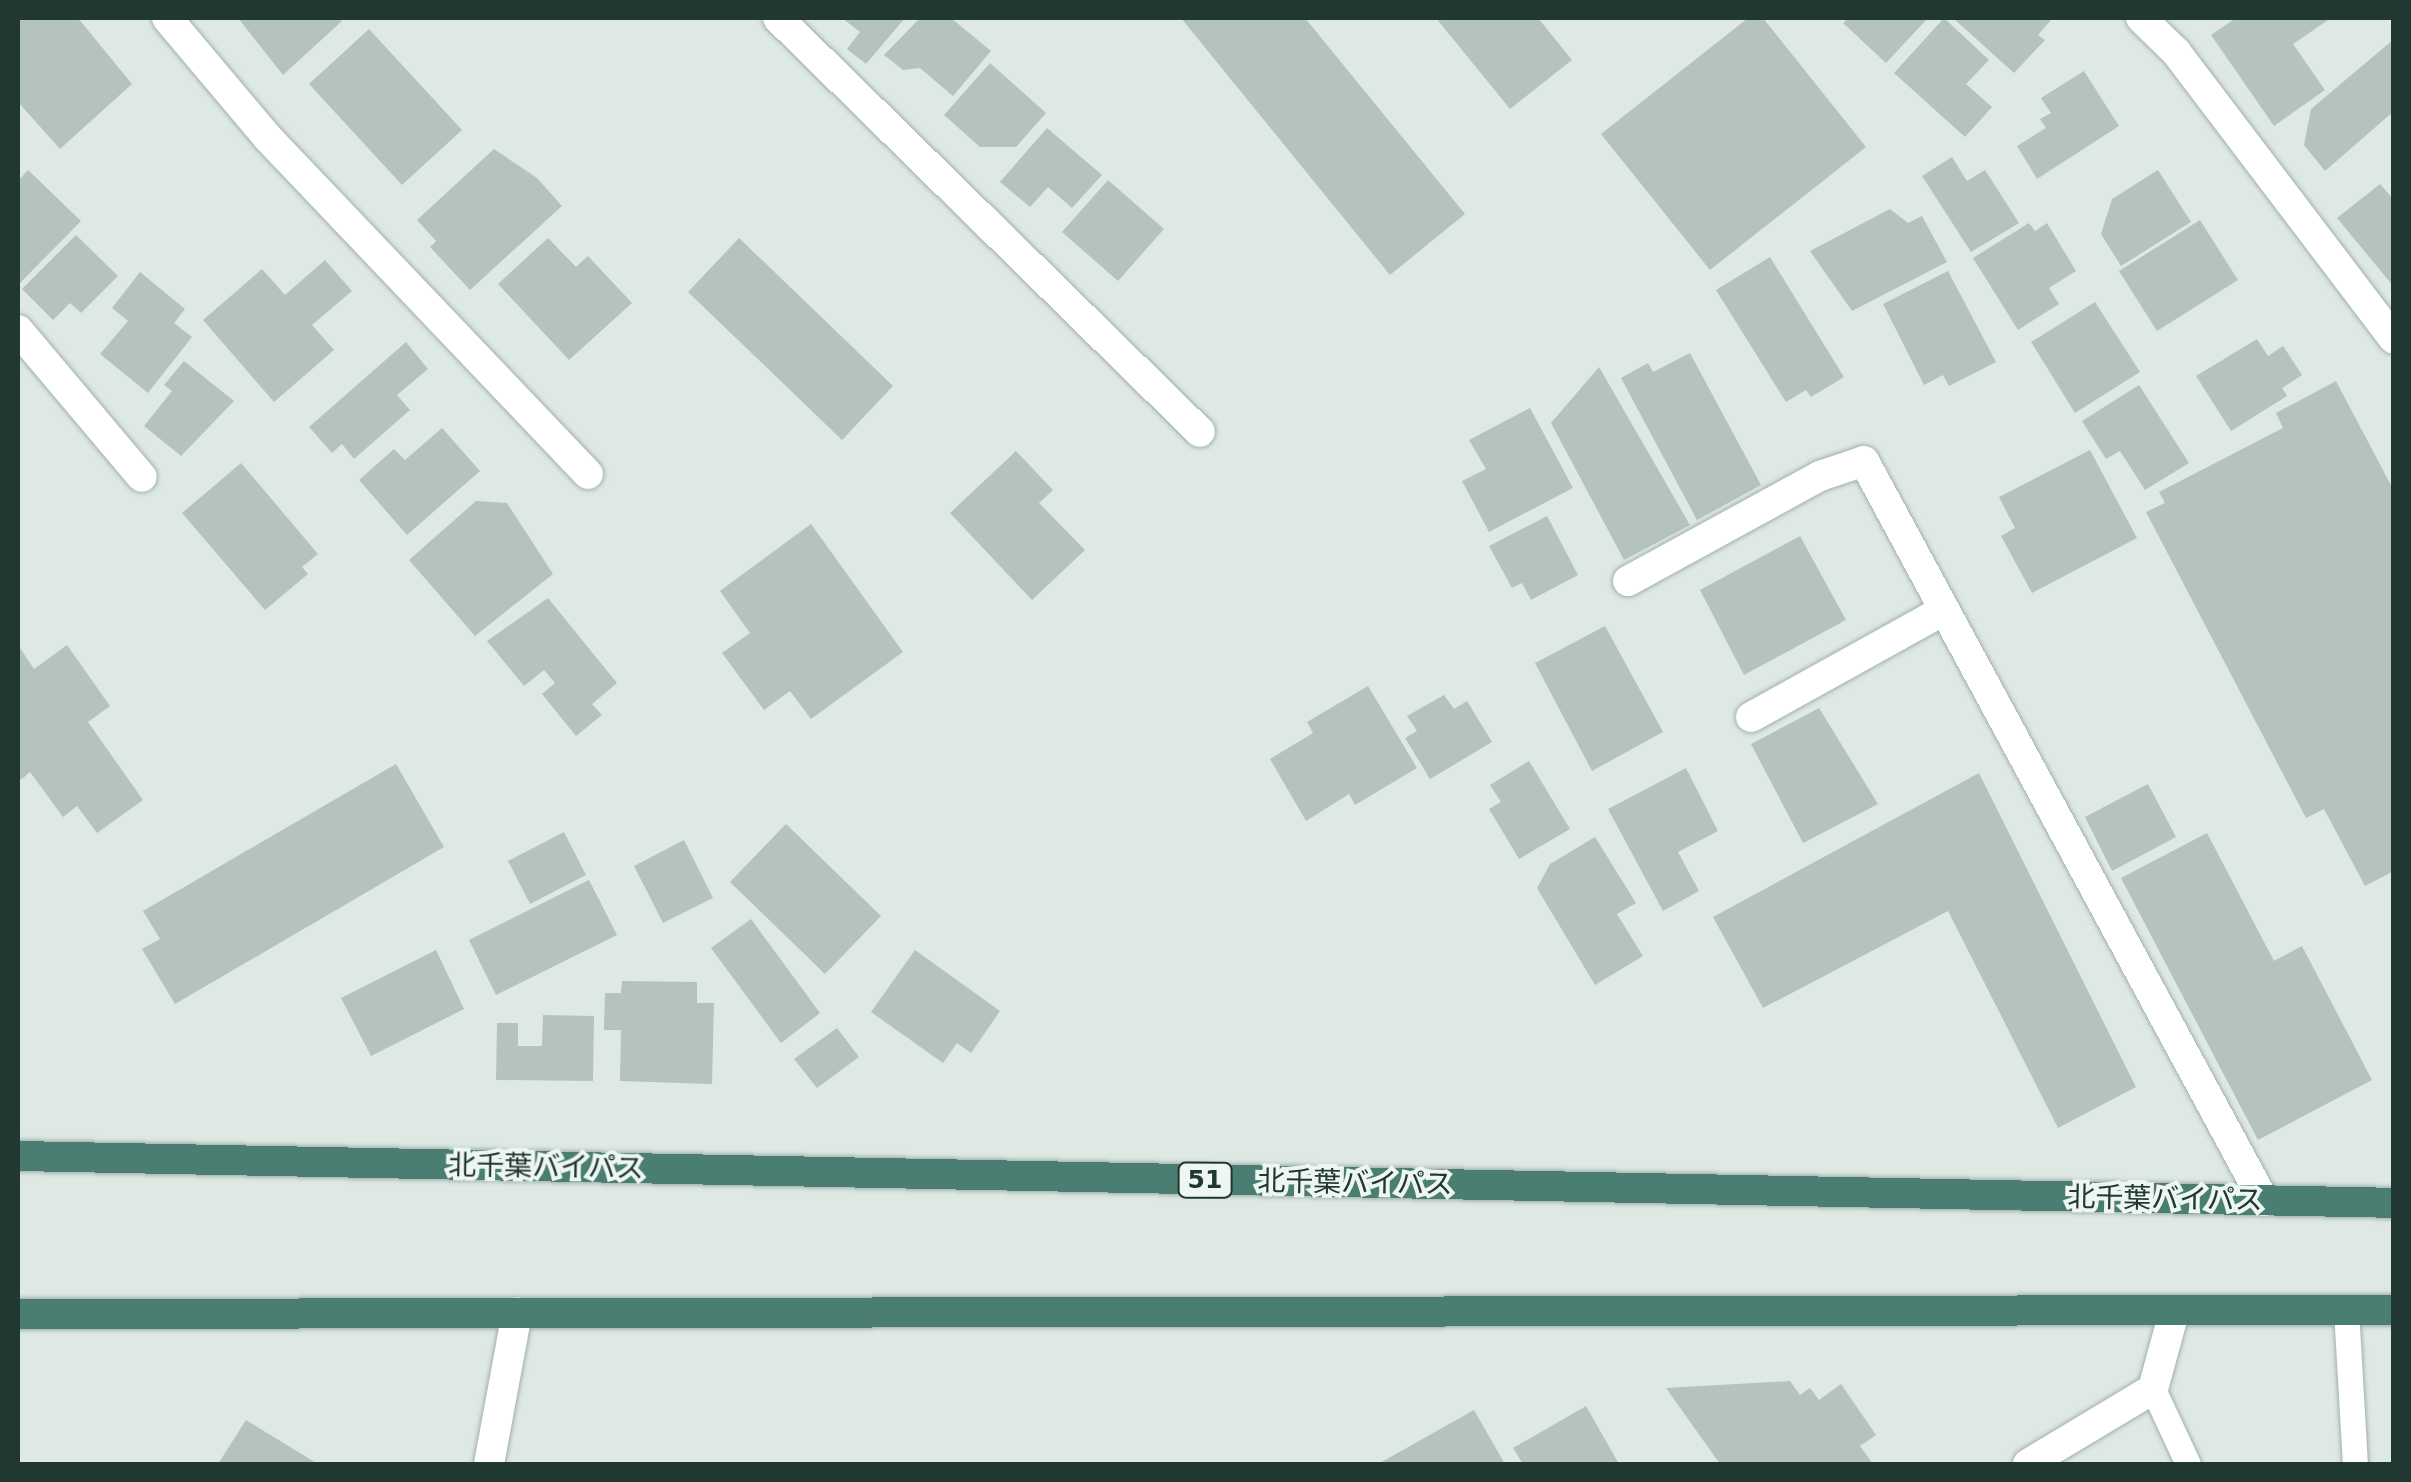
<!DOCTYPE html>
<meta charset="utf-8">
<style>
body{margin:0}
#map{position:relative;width:2411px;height:1482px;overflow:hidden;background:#dee9e4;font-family:"DejaVu Sans","Noto Sans JP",sans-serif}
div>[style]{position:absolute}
.building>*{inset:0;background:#b4c3bd}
.roads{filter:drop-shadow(0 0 2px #a2b0ab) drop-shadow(0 0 2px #a2b0ab)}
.service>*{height:25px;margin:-12.5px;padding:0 12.5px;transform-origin:12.5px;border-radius:12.5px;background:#fff}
.minor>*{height:30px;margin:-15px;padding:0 15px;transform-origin:15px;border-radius:15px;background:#fff}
.trunk>*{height:30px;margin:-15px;padding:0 15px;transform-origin:15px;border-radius:15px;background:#4a7e72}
span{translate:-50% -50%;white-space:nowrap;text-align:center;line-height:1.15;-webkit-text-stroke:8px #eef6f2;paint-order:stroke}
.shield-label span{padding:2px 8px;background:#eef6f2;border:2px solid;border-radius:8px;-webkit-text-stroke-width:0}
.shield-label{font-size:25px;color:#213731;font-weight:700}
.street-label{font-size:28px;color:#213731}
.frame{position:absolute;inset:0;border:20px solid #213731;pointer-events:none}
</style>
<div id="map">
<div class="building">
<div style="clip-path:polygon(18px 18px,78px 18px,132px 84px,60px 149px,18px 102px)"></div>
<div style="clip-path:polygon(238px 18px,339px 18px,342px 21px,283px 75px)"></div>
<div style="clip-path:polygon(842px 18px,905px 18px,866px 64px,847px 49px,860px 32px)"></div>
<div style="clip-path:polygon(920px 18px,951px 18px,991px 51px,953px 96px,920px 68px,903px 70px,884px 55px)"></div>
<div style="clip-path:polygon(1181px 18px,1305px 18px,1465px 214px,1390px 275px)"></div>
<div style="clip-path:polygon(1436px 18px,1538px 18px,1572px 60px,1510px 109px)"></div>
<div style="clip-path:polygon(1748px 18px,1763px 18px,1866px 147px,1710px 270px,1601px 134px)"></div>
<div style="clip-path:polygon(1848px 18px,1928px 18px,1886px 63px,1843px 23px)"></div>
<div style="clip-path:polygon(1944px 18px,1989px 60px,1966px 84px,1992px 107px,1965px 137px,1894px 73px)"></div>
<div style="clip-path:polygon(1953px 18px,2049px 18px,2051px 20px,2038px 35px,2045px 40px,2014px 73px)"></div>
<div style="clip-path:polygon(2236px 18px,2331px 18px,2293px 44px,2325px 90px,2274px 126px,2211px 35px)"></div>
<div style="clip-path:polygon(369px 29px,462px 130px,402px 185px,309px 84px)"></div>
<div style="clip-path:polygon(2394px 39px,2394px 111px,2325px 171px,2304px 145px,2311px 109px)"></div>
<div style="clip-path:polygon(990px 63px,1046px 113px,1016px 147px,980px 147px,944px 115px)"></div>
<div style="clip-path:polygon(2084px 71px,2119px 126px,2037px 179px,2017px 146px,2046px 128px,2040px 119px,2051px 113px,2041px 98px)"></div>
<div style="clip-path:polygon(1047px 128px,1102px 175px,1072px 208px,1048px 187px,1030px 207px,1000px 182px)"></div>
<div style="clip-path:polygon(494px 149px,537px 178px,562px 206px,470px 290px,430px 247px,436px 241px,417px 220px)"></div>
<div style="clip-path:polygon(1952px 157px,1967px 181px,1985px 170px,2019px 223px,1971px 252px,1922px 176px)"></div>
<div style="clip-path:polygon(28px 170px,81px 221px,20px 283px,18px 181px)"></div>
<div style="clip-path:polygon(2158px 170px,2191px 222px,2121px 266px,2101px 234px,2112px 199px)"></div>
<div style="clip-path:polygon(1108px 180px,1164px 229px,1118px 281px,1062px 232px)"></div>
<div style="clip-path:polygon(2380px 184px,2394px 200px,2394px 287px,2337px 218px)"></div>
<div style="clip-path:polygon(1890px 209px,1908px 223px,1922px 216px,1947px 262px,1852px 311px,1810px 251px)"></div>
<div style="clip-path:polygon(2200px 220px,2238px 280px,2157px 331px,2119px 271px)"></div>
<div style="clip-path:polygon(2029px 223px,2035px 231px,2047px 223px,2076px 271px,2049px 288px,2059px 304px,2018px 330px,1973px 258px)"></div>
<div style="clip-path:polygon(76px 235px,118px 276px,81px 313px,70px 303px,53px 320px,22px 289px)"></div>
<div style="clip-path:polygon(548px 238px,576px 267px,588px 256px,632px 303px,569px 360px,498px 284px)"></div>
<div style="clip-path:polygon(739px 238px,893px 386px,842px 440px,688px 292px)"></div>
<div style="clip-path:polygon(1770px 257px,1844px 377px,1811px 397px,1806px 390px,1786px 402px,1716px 290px)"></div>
<div style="clip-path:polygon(325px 260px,352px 291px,312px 325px,334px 350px,274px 402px,203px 320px,262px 269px,285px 295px)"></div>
<div style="clip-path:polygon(1948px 271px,1996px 362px,1949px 386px,1943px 375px,1924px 385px,1883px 304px)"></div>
<div style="clip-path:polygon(140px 272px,185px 309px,174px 323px,192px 337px,148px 393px,100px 354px,128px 321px,112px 308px)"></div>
<div style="clip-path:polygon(2095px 302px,2140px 372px,2075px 413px,2031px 342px)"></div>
<div style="clip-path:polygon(2257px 339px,2268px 356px,2283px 346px,2302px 375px,2282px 388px,2287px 396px,2231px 431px,2196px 376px)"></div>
<div style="clip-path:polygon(406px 342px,428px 369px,397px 395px,410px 410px,354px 459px,342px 444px,332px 453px,309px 427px)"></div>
<div style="clip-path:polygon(1690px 353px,1761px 485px,1697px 520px,1621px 378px,1648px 363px,1653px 372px)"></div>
<div style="clip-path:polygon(184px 361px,234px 401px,181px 456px,144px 426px,172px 391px,164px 385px)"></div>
<div style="clip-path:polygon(1599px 367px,1690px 525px,1624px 560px,1551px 423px)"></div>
<div style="clip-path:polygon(2336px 381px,2394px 491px,2394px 871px,2365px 886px,2324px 809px,2306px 818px,2146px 512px,2165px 503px,2159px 492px,2283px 428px,2276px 413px)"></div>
<div style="clip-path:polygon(2139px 385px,2189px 463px,2145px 490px,2120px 451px,2106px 459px,2082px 421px)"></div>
<div style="clip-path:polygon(1530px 408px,1573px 488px,1489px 532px,1462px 481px,1486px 469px,1469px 440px)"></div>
<div style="clip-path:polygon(442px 428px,480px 471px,407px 535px,359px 480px,394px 449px,405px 460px)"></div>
<div style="clip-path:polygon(2090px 450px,2137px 538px,2032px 593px,2001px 536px,2015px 528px,1999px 497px)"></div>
<div style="clip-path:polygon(1016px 451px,1053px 490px,1039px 503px,1085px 550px,1032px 600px,950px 513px)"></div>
<div style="clip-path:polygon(241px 463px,318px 554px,302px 567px,308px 574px,265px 610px,182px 513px)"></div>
<div style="clip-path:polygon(476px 501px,507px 503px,553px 574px,475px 636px,409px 560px)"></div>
<div style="clip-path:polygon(1547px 516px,1578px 575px,1531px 600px,1522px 583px,1512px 588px,1489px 546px)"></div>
<div style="clip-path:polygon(811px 524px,903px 652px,811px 719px,790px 691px,764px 710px,722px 653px,750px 633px,720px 591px)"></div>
<div style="clip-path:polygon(1800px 536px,1846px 620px,1744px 675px,1700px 590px)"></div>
<div style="clip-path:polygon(548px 598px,617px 683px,592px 704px,602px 715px,576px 736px,542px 694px,555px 683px,544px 670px,524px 686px,487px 641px)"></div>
<div style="clip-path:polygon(1605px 626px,1663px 732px,1592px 771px,1535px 663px)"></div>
<div style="clip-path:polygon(18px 645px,34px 669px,67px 645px,110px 706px,88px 722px,143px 800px,97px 833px,77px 806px,63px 817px,30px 772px,21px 780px,18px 775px)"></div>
<div style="clip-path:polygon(1368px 686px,1417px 768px,1355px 805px,1349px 794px,1306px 821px,1270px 759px,1313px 733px,1307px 722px)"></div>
<div style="clip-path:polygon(1444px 695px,1454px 709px,1467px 701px,1492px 742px,1430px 779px,1405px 738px,1417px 731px,1407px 716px)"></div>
<div style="clip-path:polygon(1819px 708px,1878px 804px,1803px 843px,1751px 744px)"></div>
<div style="clip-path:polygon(1529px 761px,1570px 829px,1519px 859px,1489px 809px,1501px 802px,1490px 785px)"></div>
<div style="clip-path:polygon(396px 764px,444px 847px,175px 1004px,142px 949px,160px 939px,143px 911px)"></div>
<div style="clip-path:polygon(1686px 768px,1718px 831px,1678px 852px,1699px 891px,1663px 911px,1608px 809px)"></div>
<div style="clip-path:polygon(1979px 773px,2136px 1087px,2058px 1128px,1948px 911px,1763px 1008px,1713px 917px)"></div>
<div style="clip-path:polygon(2148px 784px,2176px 837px,2112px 871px,2085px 817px)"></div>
<div style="clip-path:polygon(786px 824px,881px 916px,825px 974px,730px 882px)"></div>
<div style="clip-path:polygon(564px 832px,586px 875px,530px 904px,508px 861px)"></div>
<div style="clip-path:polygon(2207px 833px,2274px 961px,2302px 946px,2372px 1080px,2258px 1140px,2121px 878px)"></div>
<div style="clip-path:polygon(1595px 837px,1636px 903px,1617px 914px,1643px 956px,1595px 985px,1537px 888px,1550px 864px)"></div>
<div style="clip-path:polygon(684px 840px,713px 898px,663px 923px,634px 866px)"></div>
<div style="clip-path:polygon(589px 880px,617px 935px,496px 995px,469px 940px)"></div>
<div style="clip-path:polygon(751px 919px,820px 1013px,781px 1043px,711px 948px)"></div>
<div style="clip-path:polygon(436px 950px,464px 1009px,371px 1056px,341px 998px)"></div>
<div style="clip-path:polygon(915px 950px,1000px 1011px,971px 1053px,957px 1043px,943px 1063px,871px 1012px)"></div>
<div style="clip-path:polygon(622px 981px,697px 982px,697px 1003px,714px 1003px,712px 1084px,620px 1081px,621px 1030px,604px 1030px,605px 993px,621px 993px)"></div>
<div style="clip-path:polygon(543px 1015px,594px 1016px,593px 1081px,496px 1080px,497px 1023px,518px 1023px,518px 1046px,542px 1046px)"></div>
<div style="clip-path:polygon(837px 1028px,859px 1057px,817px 1088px,794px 1059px)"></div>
<div style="clip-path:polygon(1790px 1381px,1800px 1395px,1810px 1388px,1819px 1400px,1841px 1384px,1876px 1435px,1860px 1446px,1873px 1464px,1720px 1464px,1666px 1388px)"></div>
<div style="clip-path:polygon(1586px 1406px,1619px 1464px,1523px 1464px,1513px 1448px)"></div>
<div style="clip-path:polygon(1474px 1410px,1505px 1464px,1378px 1464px)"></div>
<div style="clip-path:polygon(246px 1420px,318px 1464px,218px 1464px)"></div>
</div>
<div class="roads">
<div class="service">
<div style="left:2346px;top:1309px;width:155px;rotate:86.7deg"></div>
<div style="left:2153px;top:1389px;width:83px;rotate:65deg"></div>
</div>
<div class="minor">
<div style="left:167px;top:18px;width:157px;rotate:49.9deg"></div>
<div style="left:268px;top:138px;width:464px;rotate:46.4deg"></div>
<div style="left:778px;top:18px;width:591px;rotate:44.45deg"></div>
<div style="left:2141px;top:18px;width:49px;rotate:44.2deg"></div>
<div style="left:2176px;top:52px;width:360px;rotate:52.8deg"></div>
<div style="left:18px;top:330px;width:192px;rotate:49.9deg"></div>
<div style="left:1628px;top:581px;width:219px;rotate:-28.7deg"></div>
<div style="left:1820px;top:476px;width:46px;rotate:-18.8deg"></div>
<div style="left:1864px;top:461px;width:841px;rotate:61.61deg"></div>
<div style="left:1751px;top:717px;width:221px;rotate:-29deg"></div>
<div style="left:489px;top:1464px;width:154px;rotate:-79.5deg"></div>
<div style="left:2028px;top:1464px;width:146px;rotate:-31deg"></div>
<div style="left:2153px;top:1389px;width:80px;rotate:-74.7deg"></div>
</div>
<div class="trunk">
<div style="left:18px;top:1156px;width:2376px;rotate:1.13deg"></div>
<div style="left:18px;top:1314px;width:2376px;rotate:-0.1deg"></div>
</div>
</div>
<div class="shield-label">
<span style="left:1205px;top:1180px">51</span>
</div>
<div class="street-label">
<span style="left:546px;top:1167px;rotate:1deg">北千葉バイパス</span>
<span style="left:1355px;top:1183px;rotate:1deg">北千葉バイパス</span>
<span style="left:2165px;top:1199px;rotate:1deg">北千葉バイパス</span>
</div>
<div class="frame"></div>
</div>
